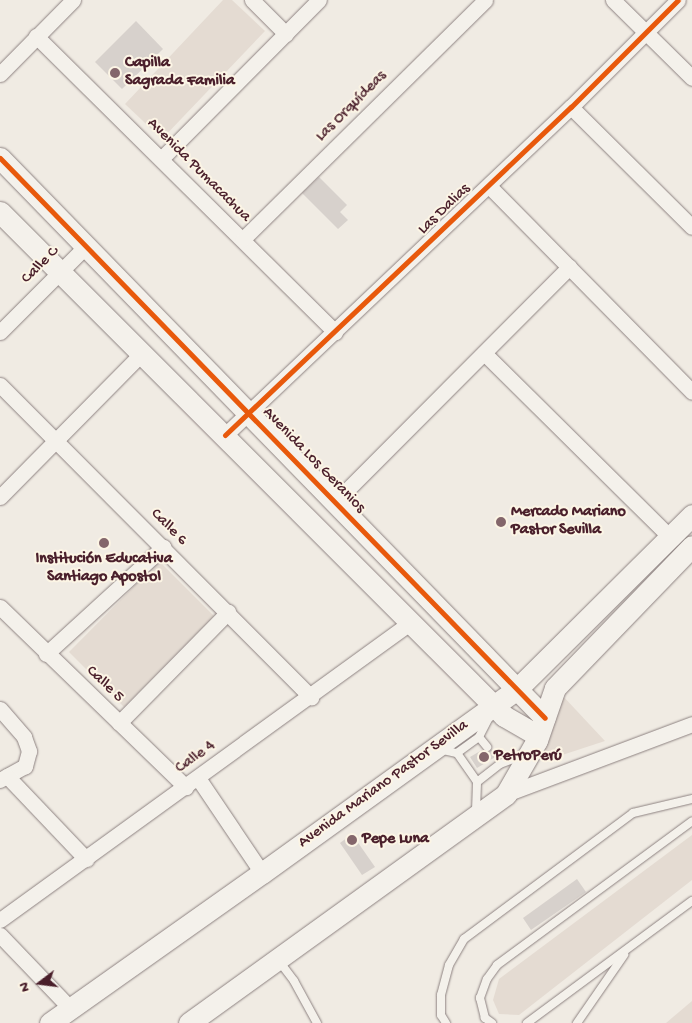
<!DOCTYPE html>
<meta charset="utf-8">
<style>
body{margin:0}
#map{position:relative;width:692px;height:1023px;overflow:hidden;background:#f0ebe3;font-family:"Gochi Hand",sans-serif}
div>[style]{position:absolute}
.green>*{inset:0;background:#e4dbd2}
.building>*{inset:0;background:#d7d1cc}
.roads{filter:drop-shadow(0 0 1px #8d8281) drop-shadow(0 0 1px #8d8281)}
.lane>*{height:8px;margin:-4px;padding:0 4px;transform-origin:4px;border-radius:4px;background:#f4f1eb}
.street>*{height:15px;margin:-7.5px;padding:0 7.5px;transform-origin:7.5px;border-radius:7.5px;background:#f4f1eb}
.secondary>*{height:21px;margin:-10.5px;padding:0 10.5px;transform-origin:10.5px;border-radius:10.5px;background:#f4f1eb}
.cycleway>*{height:5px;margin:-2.5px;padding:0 2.5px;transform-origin:2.5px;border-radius:2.5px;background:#e8590c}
.dots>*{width:14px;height:14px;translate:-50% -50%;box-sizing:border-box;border:2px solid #fcf5e5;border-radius:50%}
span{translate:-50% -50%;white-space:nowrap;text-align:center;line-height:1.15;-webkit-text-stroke:4px #fcf5e5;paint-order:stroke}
.poi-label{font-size:16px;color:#4a1f2b;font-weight:700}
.left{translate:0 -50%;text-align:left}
.street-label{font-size:16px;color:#4a1f2b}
.north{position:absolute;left:15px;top:958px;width:50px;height:50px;-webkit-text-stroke:4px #fcf5e5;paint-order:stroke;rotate:255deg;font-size:14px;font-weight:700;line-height:20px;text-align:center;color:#4a1f2b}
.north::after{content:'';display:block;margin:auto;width:18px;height:22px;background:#4a1f2b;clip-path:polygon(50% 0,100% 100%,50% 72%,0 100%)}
</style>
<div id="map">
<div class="green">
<div style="clip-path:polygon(223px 0,232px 0,265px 31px,162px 139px,125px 104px)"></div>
<div style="clip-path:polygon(159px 561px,214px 616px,124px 707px,69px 652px)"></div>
<div style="clip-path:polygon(561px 694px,605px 741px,553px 758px,546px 754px,543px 746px)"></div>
<div style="clip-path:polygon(692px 835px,692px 880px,519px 1015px,499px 1014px,493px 1000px,499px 979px)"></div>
<div style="clip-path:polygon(692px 1001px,692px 1023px,666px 1023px)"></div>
</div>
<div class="building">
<div style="clip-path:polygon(136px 21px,163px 49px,122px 89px,95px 62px)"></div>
<div style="clip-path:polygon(319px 177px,347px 205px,340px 212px,348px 220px,338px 229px,302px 193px)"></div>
<div style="clip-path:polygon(492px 749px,497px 756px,477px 768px,470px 757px,482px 750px,487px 753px)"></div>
<div style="clip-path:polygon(352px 834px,375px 867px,362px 875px,340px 843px)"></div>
<div style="clip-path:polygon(577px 879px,586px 892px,531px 930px,523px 918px)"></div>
</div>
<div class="roads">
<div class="lane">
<div style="left:479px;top:737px;width:13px;rotate:51deg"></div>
<div style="left:439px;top:749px;width:18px;rotate:13deg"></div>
<div style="left:457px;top:753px;width:27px;rotate:-36deg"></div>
<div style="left:479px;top:737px;width:22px;rotate:-63deg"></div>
<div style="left:457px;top:753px;width:35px;rotate:55deg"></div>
<div style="left:476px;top:811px;width:29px;rotate:-88deg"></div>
<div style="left:477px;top:782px;width:29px;rotate:-38deg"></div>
<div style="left:500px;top:764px;width:25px;rotate:-21deg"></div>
<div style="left:279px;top:961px;width:25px;rotate:53deg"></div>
<div style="left:294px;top:981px;width:48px;rotate:61.3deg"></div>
<div style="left:446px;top:1023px;width:9px;rotate:-122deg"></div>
<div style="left:441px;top:1015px;width:20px;rotate:-90deg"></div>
<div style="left:441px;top:995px;width:31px;rotate:-75deg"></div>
<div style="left:449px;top:965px;width:30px;rotate:-60deg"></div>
<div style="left:464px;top:939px;width:211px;rotate:-36.7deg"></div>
<div style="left:633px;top:813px;width:61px;rotate:-13.3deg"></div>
<div style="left:492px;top:1023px;width:9px;rotate:-144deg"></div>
<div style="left:485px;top:1018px;width:21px;rotate:-104deg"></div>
<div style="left:480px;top:998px;width:20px;rotate:-70deg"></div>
<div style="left:487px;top:979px;width:17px;rotate:-54deg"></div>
<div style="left:497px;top:965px;width:242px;rotate:-36.4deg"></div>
<div style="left:527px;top:1023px;width:205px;rotate:-36.5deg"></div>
<div style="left:577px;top:1023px;width:83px;rotate:-55.3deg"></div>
</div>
<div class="street">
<div style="left:252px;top:0;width:48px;rotate:45deg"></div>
<div style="left:613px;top:0;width:111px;rotate:44.6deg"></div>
<div style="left:36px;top:36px;width:421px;rotate:44.7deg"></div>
<div style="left:0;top:74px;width:104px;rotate:-45.4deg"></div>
<div style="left:571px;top:107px;width:170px;rotate:44.8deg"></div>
<div style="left:161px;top:159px;width:224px;rotate:-45.2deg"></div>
<div style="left:489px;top:186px;width:289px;rotate:45.4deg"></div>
<div style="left:243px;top:239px;width:340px;rotate:-44.6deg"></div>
<div style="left:0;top:332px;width:122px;rotate:-45deg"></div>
<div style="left:484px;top:353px;width:262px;rotate:44.7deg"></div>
<div style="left:0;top:385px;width:441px;rotate:45.1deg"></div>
<div style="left:225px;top:435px;width:477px;rotate:-43.5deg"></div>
<div style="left:571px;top:107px;width:151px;rotate:-45deg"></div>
<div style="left:0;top:497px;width:202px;rotate:-45.4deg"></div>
<div style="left:335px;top:502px;width:332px;rotate:-45.1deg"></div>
<div style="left:0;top:607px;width:259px;rotate:44.1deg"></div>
<div style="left:46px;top:654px;width:159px;rotate:-42.4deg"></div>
<div style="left:0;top:709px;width:37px;rotate:49deg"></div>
<div style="left:24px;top:737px;width:15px;rotate:70deg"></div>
<div style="left:29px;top:751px;width:16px;rotate:105deg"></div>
<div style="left:25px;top:766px;width:29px;rotate:151deg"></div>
<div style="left:119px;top:723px;width:156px;rotate:-45.5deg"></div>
<div style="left:7px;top:776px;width:115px;rotate:46.4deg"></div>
<div style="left:198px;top:778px;width:115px;rotate:56deg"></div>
<div style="left:506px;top:794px;width:199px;rotate:-20.6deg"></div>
<div style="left:0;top:920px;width:508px;rotate:-35.94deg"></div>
<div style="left:0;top:935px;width:101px;rotate:46.2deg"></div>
</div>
<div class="secondary">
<div style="left:0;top:158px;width:781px;rotate:45.78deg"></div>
<div style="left:0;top:212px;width:713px;rotate:45deg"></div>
<div style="left:504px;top:716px;width:39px;rotate:30deg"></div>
<div style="left:50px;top:1023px;width:260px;rotate:-35.3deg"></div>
<div style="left:262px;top:873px;width:314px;rotate:-35.8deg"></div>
<div style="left:517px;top:689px;width:247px;rotate:-44.8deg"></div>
<div style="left:189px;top:1023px;width:391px;rotate:-35.8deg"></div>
<div style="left:506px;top:794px;width:62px;rotate:-60.1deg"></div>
<div style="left:537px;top:740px;width:55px;rotate:-70.9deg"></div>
<div style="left:555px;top:688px;width:197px;rotate:-46deg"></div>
</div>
</div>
<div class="cycleway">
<div style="left:0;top:158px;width:781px;rotate:45.78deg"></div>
<div style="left:225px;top:435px;width:477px;rotate:-43.5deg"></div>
<div style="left:571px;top:107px;width:151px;rotate:-45deg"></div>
</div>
<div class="dots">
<div style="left:115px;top:73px;background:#84666b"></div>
<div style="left:501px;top:522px;background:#84666b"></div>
<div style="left:104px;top:543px;background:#84666b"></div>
<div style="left:484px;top:757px;background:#84666b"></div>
<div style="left:352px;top:840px;background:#84666b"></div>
</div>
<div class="poi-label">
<span class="left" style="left:125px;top:73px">Capilla<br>Sagrada Familia</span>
<span class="left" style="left:511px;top:522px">Mercado Mariano<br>Pastor Sevilla</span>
<span style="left:104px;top:569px">Institución Educativa<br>Santiago Apostol</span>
<span class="left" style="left:494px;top:757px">PetroPerú</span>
<span class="left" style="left:362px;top:840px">Pepe Luna</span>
</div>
<div class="street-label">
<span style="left:352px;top:107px;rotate:-45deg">Las Orquídeas</span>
<span style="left:198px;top:171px;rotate:45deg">Avenida Pumacachua</span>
<span style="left:445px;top:210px;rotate:-44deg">Las Dalias</span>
<span style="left:41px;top:266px;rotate:-45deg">Calle C</span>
<span style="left:313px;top:461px;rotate:46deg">Avenida Los Geranios</span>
<span style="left:168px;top:528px;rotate:45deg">Calle 6</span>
<span style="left:104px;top:685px;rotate:44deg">Calle 5</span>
<span style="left:196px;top:758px;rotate:-36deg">Calle 4</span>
<span style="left:384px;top:785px;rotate:-36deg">Avenida Mariano Pastor Sevilla</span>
</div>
<div class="north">N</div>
</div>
